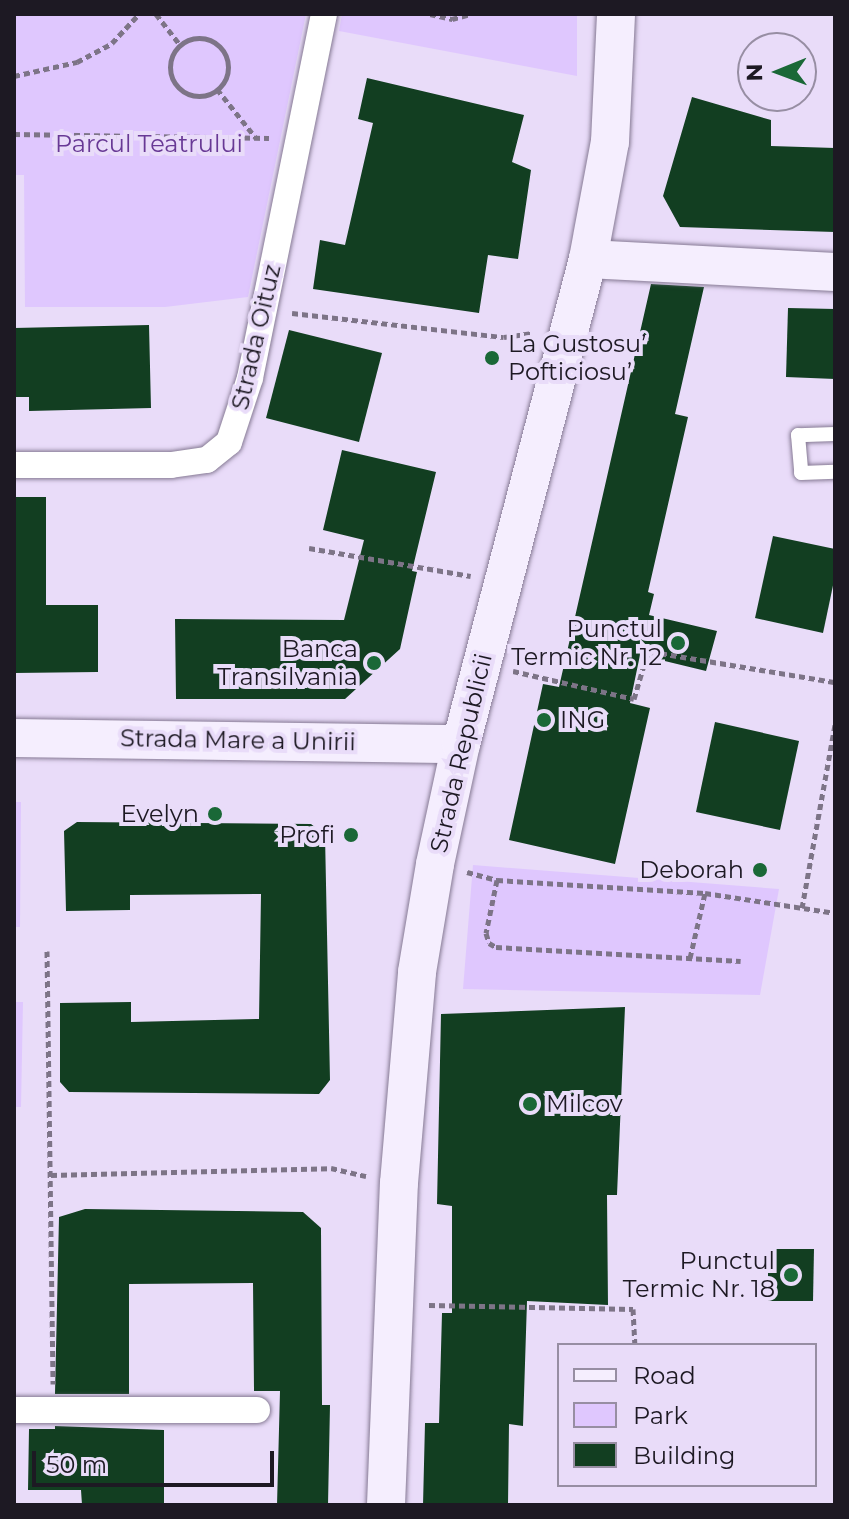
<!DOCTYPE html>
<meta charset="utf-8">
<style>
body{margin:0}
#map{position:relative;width:849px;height:1519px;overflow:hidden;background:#e9dcf9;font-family:Montserrat,sans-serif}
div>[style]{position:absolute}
.green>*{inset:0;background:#dfc7fe}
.building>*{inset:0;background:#123e21}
.path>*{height:5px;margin-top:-2.5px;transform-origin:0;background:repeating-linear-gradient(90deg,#7d7487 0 6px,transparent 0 10px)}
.path>.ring{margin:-2.5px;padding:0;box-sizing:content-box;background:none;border:5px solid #7d7487;border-radius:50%}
.roads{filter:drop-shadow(0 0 2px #867a94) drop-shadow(0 0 2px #867a94)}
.lane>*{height:14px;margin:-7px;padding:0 7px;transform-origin:7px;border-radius:7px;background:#fff}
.street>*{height:26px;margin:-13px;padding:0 13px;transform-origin:13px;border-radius:13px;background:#fff}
.secondary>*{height:38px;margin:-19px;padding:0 19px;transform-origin:19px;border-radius:19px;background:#f5eefe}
.dots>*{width:22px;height:22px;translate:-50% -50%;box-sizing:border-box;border:4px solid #e9dcf9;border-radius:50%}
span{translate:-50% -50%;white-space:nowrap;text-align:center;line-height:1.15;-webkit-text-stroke:8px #e9dcf9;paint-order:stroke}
.park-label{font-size:24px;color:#683995}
.street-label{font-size:24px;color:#1d1923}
.poi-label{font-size:24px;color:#1d1923}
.left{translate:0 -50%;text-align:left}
.right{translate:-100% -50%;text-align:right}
.frame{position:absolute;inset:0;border:16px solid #1d1923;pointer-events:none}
.legend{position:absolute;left:557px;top:1343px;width:260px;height:144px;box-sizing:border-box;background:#e9dcf9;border:2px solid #978ea3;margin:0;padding:10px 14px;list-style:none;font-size:24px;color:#1d1923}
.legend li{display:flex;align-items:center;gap:16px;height:40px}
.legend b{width:40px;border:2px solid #978ea3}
.north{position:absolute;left:737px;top:32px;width:80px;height:80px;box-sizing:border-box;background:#e9dcf9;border:2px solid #978ea3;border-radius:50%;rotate:269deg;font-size:22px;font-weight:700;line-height:32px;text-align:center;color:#1d1923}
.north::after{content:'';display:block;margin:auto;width:28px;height:36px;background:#1a6837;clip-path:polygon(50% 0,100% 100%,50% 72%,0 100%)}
.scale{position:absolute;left:32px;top:1451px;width:242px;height:36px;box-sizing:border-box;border:4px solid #1d1923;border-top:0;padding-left:10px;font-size:24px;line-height:28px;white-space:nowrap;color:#1d1923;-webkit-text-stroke:6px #e9dcf9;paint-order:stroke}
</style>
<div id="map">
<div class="green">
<div style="clip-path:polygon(14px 14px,306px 14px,248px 297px,165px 307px,25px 307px,24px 175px,14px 175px)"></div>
<div style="clip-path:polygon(342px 14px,577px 14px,577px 76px,339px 31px)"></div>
<div style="clip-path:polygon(14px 802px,21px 802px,20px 927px,14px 927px)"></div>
<div style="clip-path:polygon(473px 865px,779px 889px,760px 995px,463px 989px)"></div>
<div style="clip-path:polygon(14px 1002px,23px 1002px,21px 1107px,14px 1107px)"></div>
</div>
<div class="building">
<div style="clip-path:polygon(367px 78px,524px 115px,512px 162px,531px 170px,518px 259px,488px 255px,479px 313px,313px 289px,320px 240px,345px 245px,373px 123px,358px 119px)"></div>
<div style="clip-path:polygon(692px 97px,771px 120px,771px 146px,835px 148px,835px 232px,680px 227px,663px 196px)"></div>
<div style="clip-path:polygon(651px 284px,704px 287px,675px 414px,688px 417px,648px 592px,654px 594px,649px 615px,717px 631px,706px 671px,640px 655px,630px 703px,650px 708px,615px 864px,509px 840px,543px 684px,559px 687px)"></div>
<div style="clip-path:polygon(788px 308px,835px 309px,835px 379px,786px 377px)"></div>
<div style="clip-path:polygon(149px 325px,151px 408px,29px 411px,29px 397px,14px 397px,14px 328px)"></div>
<div style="clip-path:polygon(289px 330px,382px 353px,359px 442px,266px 418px)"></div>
<div style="clip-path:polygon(342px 450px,436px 472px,412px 571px,417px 572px,400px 649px,345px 699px,176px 699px,175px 619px,344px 620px,364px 540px,323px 530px)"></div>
<div style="clip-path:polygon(14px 497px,46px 497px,46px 605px,98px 605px,98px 672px,14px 673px)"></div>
<div style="clip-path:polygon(773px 536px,835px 549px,835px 576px,823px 633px,755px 618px)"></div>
<div style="clip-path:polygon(715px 722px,799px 741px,780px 830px,696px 812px)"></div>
<div style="clip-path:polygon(77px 822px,311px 824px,325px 835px,330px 1080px,319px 1094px,69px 1092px,60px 1082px,60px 1003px,131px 1002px,131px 1022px,259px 1019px,261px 894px,130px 895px,130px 910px,66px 911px,64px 831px)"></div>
<div style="clip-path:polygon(625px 1007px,617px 1195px,607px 1195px,608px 1305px,527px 1301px,523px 1426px,509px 1424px,508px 1505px,423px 1505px,425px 1423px,439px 1423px,442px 1313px,452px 1313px,452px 1206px,437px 1204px,441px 1014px)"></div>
<div style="clip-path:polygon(85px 1209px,303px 1212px,321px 1228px,322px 1405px,330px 1405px,328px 1505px,277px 1505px,280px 1391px,254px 1391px,253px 1283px,129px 1284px,129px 1394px,55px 1394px,59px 1217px)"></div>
<div style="clip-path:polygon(768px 1249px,814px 1249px,813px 1301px,768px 1301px)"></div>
<div style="clip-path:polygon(55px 1426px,164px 1430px,164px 1505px,82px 1505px,81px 1490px,28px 1490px,29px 1429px,55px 1429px)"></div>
</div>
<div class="path">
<div style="left:156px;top:14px;width:39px;rotate:52deg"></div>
<div style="left:430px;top:14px;width:23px;rotate:13deg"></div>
<div style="left:452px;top:19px;width:20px;rotate:-15deg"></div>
<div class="ring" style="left:170px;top:38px;width:53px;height:53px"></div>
<div style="left:14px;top:76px;width:65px;rotate:-12.5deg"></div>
<div style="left:77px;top:62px;width:40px;rotate:-28deg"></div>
<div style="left:112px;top:43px;width:40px;rotate:-47deg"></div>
<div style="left:217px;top:89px;width:63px;rotate:51.5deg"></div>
<div style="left:14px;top:134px;width:255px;rotate:0.9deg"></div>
<div style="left:292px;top:313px;width:213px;rotate:6.5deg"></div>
<div style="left:504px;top:337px;width:29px;rotate:-8deg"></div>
<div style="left:309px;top:548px;width:164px;rotate:9.8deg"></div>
<div style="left:641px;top:650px;width:197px;rotate:9.4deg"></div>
<div style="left:513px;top:671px;width:124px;rotate:13deg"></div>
<div style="left:634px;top:699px;width:50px;rotate:-73.7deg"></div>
<div style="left:467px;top:872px;width:31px;rotate:15deg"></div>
<div style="left:497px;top:880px;width:208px;rotate:3.6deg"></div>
<div style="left:705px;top:893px;width:132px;rotate:8.7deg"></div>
<div style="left:497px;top:880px;width:54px;rotate:101.7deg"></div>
<div style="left:486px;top:933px;width:10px;rotate:73deg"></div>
<div style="left:489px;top:943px;width:8px;rotate:30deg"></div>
<div style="left:496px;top:947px;width:245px;rotate:3.3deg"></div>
<div style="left:802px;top:908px;width:186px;rotate:-79.8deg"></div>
<div style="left:47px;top:951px;width:433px;rotate:89.2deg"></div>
<div style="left:690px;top:958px;width:67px;rotate:-77deg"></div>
<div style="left:51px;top:1175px;width:280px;rotate:-1.4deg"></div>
<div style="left:331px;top:1168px;width:36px;rotate:13deg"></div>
<div style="left:429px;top:1305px;width:204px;rotate:1.1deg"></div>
<div style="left:633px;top:1309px;width:36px;rotate:87deg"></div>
</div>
<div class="roads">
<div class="lane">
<div style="left:835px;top:434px;width:37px;rotate:178deg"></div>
<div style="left:798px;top:435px;width:38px;rotate:85deg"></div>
<div style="left:801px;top:473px;width:34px;rotate:-2deg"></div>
</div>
<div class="street">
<div style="left:14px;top:465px;width:157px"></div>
<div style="left:171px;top:465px;width:36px;rotate:-8deg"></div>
<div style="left:207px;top:460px;width:28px;rotate:-39deg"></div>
<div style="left:229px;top:442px;width:67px;rotate:-71.8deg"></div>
<div style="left:250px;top:378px;width:371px;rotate:-78.5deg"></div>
<div style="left:14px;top:1410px;width:243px"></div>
</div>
<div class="secondary">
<div style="left:588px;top:259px;width:247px;rotate:3deg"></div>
<div style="left:14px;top:738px;width:447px;rotate:0.8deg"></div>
<div style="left:386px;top:1505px;width:322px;rotate:-87.7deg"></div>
<div style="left:399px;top:1183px;width:212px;rotate:-85.1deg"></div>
<div style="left:417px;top:972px;width:109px;rotate:-80.5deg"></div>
<div style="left:435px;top:864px;width:123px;rotate:-77.8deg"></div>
<div style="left:461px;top:744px;width:501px;rotate:-75.33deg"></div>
<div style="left:588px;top:259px;width:119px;rotate:-79.4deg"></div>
<div style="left:610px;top:142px;width:128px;rotate:-87.3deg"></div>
</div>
</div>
<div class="dots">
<div style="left:492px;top:358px;background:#1a6837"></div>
<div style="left:678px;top:643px;background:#1a6837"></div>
<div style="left:374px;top:663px;background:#1a6837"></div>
<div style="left:544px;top:720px;background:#1a6837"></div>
<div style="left:215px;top:814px;background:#1a6837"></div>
<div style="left:351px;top:835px;background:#1a6837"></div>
<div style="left:760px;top:870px;background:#1a6837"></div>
<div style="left:530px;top:1104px;background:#1a6837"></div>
<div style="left:791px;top:1275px;background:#1a6837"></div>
</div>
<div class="park-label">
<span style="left:149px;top:144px">Parcul Teatrului</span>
</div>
<div class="street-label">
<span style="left:256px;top:337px;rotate:-77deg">Strada Oituz</span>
<span style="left:238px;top:740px;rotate:1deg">Strada Mare a Unirii</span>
<span style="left:461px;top:753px;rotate:-77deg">Strada Republicii</span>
</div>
<div class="poi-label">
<span class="left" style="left:508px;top:358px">La Gustosu’<br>Pofticiosu’</span>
<span class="right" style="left:662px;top:643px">Punctul<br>Termic Nr. 12</span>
<span class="right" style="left:358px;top:663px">Banca<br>Transilvania</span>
<span class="left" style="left:560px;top:720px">ING</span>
<span class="right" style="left:199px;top:814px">Evelyn</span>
<span class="right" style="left:335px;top:835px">Profi</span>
<span class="right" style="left:744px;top:870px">Deborah</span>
<span class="left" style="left:546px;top:1104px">Milcov</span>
<span class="right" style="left:775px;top:1275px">Punctul<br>Termic Nr. 18</span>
</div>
<div class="frame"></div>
<ul class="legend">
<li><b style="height:10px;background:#f5eefe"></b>Road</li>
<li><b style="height:22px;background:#dfc7fe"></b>Park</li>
<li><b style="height:22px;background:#123e21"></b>Building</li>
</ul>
<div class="north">N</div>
<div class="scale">50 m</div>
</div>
